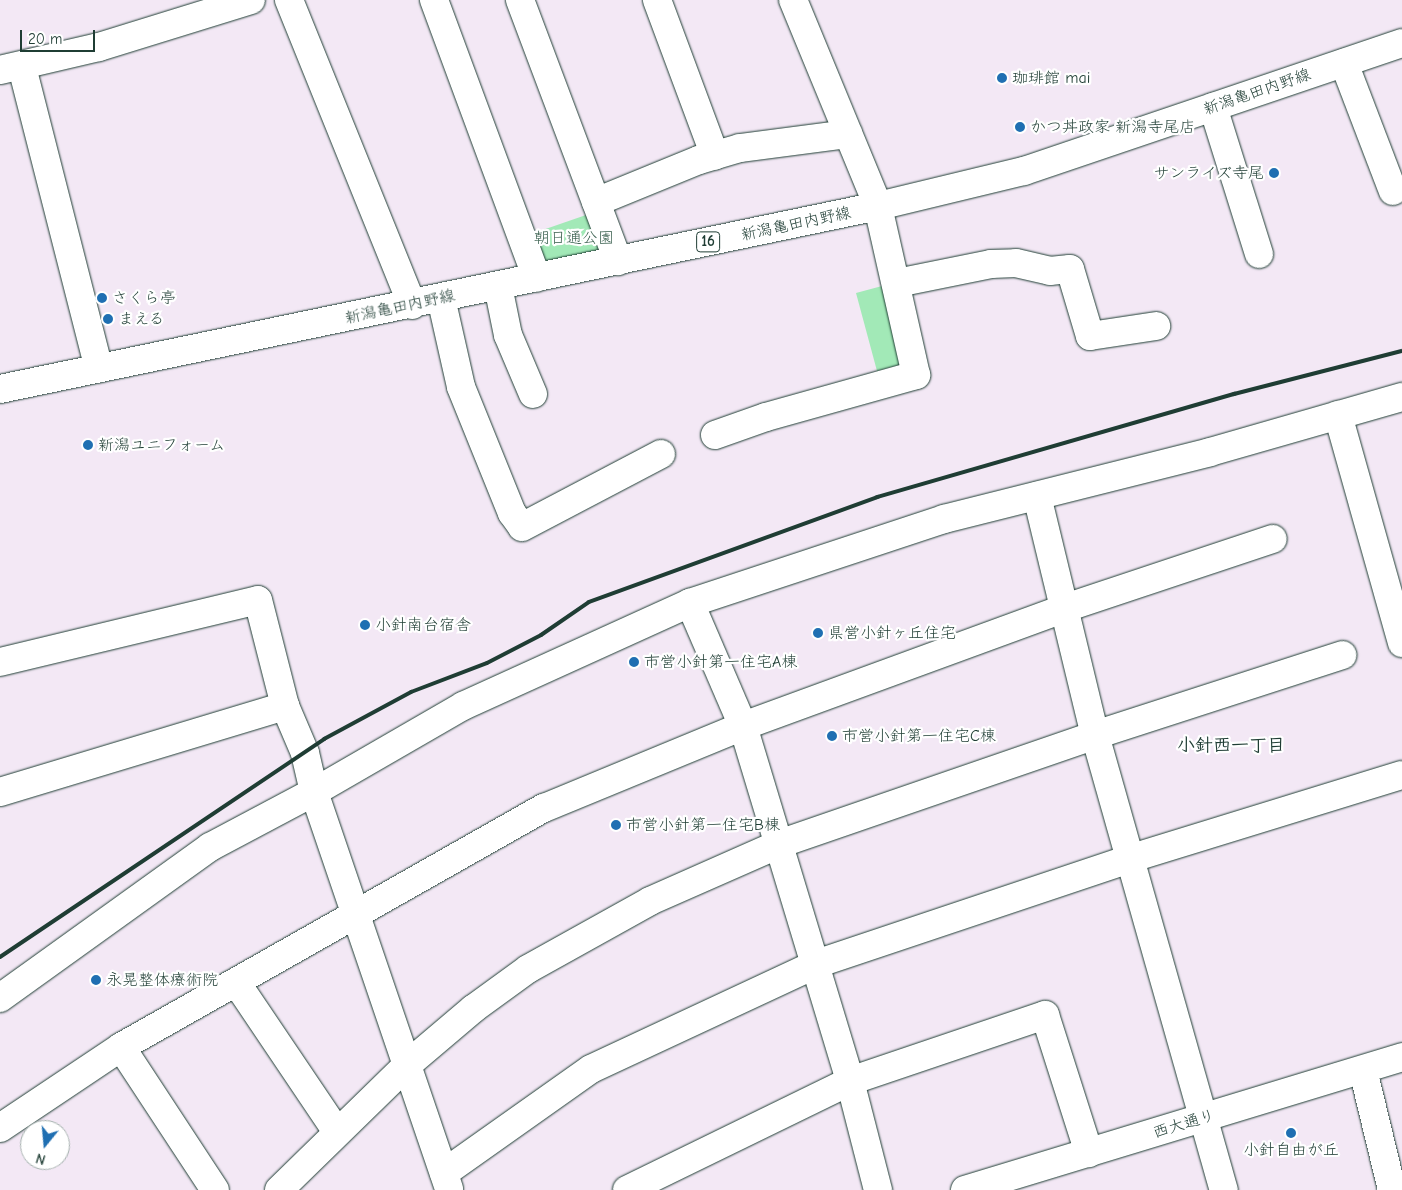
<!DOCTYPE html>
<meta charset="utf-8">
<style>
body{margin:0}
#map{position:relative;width:1402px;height:1190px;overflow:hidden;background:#f3e8f5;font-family:"Comic Neue","Klee One",sans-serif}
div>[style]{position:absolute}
.green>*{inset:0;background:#a2e9b7}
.roads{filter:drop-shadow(0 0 1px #1f3d34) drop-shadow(0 0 1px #1f3d34)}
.minor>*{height:28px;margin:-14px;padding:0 14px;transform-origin:14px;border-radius:14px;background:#fff}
.tertiary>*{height:28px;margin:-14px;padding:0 14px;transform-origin:14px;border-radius:14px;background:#fff}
.primary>*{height:28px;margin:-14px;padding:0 14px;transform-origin:14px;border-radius:14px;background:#fff}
.rail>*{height:4px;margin:-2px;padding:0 2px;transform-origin:2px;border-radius:2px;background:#1f3d34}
.dots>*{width:14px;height:14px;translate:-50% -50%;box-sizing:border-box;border:2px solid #fff;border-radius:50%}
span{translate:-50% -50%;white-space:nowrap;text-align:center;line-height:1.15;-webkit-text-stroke:4.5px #fff;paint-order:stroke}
.shield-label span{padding:1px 4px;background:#fff;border:1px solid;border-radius:4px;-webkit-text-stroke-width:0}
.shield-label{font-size:15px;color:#1f3d34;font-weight:700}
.poi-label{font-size:16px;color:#1f3d34}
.left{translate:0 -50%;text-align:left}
.right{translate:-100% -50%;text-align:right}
.street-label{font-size:16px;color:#1f3d34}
.park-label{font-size:16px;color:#395f4e}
.neighbourhood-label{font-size:18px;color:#1f3d34;font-weight:700}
.north{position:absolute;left:20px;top:1120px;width:50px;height:50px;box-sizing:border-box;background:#fff;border:1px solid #a5b1ae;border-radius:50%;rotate:197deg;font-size:14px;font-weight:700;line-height:20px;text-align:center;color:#1f3d34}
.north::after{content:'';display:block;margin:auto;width:18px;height:22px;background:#1f6fb2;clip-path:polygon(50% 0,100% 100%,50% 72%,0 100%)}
.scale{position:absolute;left:20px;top:30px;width:75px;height:22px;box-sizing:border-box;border:2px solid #1f3d34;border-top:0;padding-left:6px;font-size:15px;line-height:18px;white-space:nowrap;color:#1f3d34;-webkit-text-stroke:4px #fff;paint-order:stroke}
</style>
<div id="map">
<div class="green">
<div style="clip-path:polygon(586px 215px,600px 251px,545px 262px,534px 233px)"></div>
<div style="clip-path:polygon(882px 286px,903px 364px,877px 371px,856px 293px)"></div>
</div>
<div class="roads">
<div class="minor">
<div style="left:289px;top:0;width:329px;rotate:68deg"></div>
<div style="left:434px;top:0;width:296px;rotate:69.7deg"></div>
<div style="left:520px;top:0;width:279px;rotate:69.4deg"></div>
<div style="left:657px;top:0;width:166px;rotate:69.6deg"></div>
<div style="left:1344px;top:63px;width:137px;rotate:69.1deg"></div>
<div style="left:22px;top:67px;width:311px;rotate:75.7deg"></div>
<div style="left:0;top:70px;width:102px;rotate:-13.1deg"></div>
<div style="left:99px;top:47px;width:159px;rotate:-17.2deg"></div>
<div style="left:1213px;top:107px;width:154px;rotate:72.6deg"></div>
<div style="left:596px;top:202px;width:111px;rotate:-22.2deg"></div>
<div style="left:699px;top:160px;width:43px;rotate:-16.3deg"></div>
<div style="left:740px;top:148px;width:109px;rotate:-7.4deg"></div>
<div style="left:897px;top:283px;width:96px;rotate:-11.4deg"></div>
<div style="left:991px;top:264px;width:25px;rotate:-2deg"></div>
<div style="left:1016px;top:263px;width:35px;rotate:13deg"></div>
<div style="left:1050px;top:271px;width:20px;rotate:-6deg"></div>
<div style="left:1070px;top:269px;width:70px;rotate:73.4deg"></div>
<div style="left:1090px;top:336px;width:67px;rotate:-8.6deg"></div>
<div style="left:498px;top:286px;width:50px;rotate:78.5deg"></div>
<div style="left:508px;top:335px;width:64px;rotate:67deg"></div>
<div style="left:441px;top:298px;width:91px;rotate:77.3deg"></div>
<div style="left:461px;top:387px;width:136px;rotate:68deg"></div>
<div style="left:512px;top:513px;width:17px;rotate:54deg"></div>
<div style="left:522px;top:527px;width:157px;rotate:-27.7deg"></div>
<div style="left:1338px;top:415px;width:237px;rotate:74.3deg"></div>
<div style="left:715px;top:435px;width:54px;rotate:-19.4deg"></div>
<div style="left:766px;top:417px;width:156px;rotate:-15.6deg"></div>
<div style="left:916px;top:375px;width:173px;rotate:-102.7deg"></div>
<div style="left:878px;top:206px;width:223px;rotate:-112.4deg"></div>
<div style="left:1037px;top:496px;width:246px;rotate:76.4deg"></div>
<div style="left:1095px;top:735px;width:473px;rotate:74.2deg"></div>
<div style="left:690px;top:603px;width:134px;rotate:66.7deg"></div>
<div style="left:743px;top:726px;width:371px;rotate:73.2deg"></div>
<div style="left:850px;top:1081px;width:113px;rotate:75.6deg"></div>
<div style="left:0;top:662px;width:265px;rotate:-13.5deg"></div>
<div style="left:258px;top:600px;width:109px;rotate:75.7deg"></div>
<div style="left:0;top:792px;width:298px;rotate:-16.8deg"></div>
<div style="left:285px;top:706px;width:51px;rotate:66.9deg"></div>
<div style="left:305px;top:753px;width:40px;rotate:77deg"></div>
<div style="left:314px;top:792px;width:419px;rotate:71.2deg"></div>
<div style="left:236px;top:982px;width:181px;rotate:56deg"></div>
<div style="left:0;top:998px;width:259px;rotate:-35.7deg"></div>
<div style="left:210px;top:847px;width:118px;rotate:-27.9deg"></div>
<div style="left:314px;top:792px;width:172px;rotate:-30deg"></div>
<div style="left:463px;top:706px;width:249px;rotate:-24.4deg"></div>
<div style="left:690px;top:603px;width:268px;rotate:-18.3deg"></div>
<div style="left:944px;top:519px;width:274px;rotate:-14.1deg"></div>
<div style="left:1210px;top:452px;width:200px;rotate:-16deg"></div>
<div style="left:121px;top:1047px;width:171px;rotate:56.7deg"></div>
<div style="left:1363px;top:1070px;width:123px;rotate:76.4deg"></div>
<div style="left:0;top:1128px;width:146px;rotate:-33.8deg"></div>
<div style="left:121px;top:1047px;width:486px;rotate:-29.5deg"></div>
<div style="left:544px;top:808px;width:215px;rotate:-22.4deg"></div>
<div style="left:743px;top:726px;width:340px;rotate:-20.1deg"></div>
<div style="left:1062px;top:609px;width:222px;rotate:-18.4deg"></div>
<div style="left:444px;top:1173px;width:180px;rotate:-35.3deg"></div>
<div style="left:591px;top:1069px;width:248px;rotate:-25deg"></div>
<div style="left:816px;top:964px;width:333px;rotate:-18.5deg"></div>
<div style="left:1132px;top:858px;width:282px;rotate:-17.1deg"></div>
<div style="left:279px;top:1190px;width:179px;rotate:-44.3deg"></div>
<div style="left:407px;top:1065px;width:87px;rotate:-40.3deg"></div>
<div style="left:473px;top:1009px;width:68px;rotate:-36deg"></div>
<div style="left:528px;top:969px;width:140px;rotate:-29.1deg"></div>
<div style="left:650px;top:901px;width:141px;rotate:-23.8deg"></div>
<div style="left:779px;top:844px;width:334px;rotate:-19deg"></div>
<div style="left:1095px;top:735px;width:260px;rotate:-17.9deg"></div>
<div style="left:627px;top:1190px;width:248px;rotate:-26deg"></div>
<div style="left:850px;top:1081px;width:206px;rotate:-18.7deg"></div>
<div style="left:1045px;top:1015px;width:145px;rotate:72.3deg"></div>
</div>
<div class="tertiary">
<div style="left:965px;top:1190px;width:457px;rotate:-16.9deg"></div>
</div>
<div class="primary">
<div style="left:0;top:389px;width:897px;rotate:-11.77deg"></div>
<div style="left:878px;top:206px;width:150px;rotate:-13.5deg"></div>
<div style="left:1024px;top:171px;width:399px;rotate:-18.7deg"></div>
</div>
</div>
<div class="rail">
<div style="left:0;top:957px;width:391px;rotate:-33.9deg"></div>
<div style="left:324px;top:739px;width:99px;rotate:-28.4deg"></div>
<div style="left:411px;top:692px;width:81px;rotate:-20.9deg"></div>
<div style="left:487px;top:663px;width:61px;rotate:-27.4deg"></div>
<div style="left:541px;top:635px;width:58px;rotate:-34.5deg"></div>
<div style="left:589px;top:602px;width:307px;rotate:-20deg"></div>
<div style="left:877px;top:497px;width:372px;rotate:-16.1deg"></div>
<div style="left:1234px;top:394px;width:173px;rotate:-14.4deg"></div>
</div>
<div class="dots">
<div style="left:1002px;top:78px;background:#1f6fb2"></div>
<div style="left:1020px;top:127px;background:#1f6fb2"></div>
<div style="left:1274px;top:173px;background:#1f6fb2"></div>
<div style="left:102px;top:298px;background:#1f6fb2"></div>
<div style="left:108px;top:319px;background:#1f6fb2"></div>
<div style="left:88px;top:445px;background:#1f6fb2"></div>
<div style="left:365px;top:625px;background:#1f6fb2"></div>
<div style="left:818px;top:633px;background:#1f6fb2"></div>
<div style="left:634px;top:662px;background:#1f6fb2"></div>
<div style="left:832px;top:736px;background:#1f6fb2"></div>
<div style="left:616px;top:825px;background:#1f6fb2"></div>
<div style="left:96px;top:980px;background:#1f6fb2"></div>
<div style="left:1291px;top:1133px;background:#1f6fb2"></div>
</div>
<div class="shield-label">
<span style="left:708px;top:242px">16</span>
</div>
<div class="poi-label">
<span class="left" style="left:1012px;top:78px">珈琲館 mai</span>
<span class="left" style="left:1030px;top:127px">かつ丼政家 新潟寺尾店</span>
<span class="right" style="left:1264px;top:173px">サンライズ寺尾</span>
<span class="left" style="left:112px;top:298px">さくら亭</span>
<span class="left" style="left:118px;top:319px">まえる</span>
<span class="left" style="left:98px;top:445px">新潟ユニフォーム</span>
<span class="left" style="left:375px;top:625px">小針南台宿舎</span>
<span class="left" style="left:828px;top:633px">県営小針ヶ丘住宅</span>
<span class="left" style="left:644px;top:662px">市営小針第一住宅A棟</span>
<span class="left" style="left:842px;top:736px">市営小針第一住宅C棟</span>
<span class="left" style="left:626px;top:825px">市営小針第一住宅B棟</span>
<span class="left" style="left:106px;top:980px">永晃整体療術院</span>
<span style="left:1291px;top:1150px">小針自由が丘</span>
</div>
<div class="street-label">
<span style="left:1257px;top:92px;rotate:-19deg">新潟亀田内野線</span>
<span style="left:796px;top:224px;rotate:-12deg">新潟亀田内野線</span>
<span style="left:400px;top:307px;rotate:-12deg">新潟亀田内野線</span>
<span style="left:1184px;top:1124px;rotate:-17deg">西大通り</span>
</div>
<div class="park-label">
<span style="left:574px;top:238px">朝日通公園</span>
</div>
<div class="neighbourhood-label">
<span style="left:1231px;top:746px">小針西一丁目</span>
</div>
<div class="north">N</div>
<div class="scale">20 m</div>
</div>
